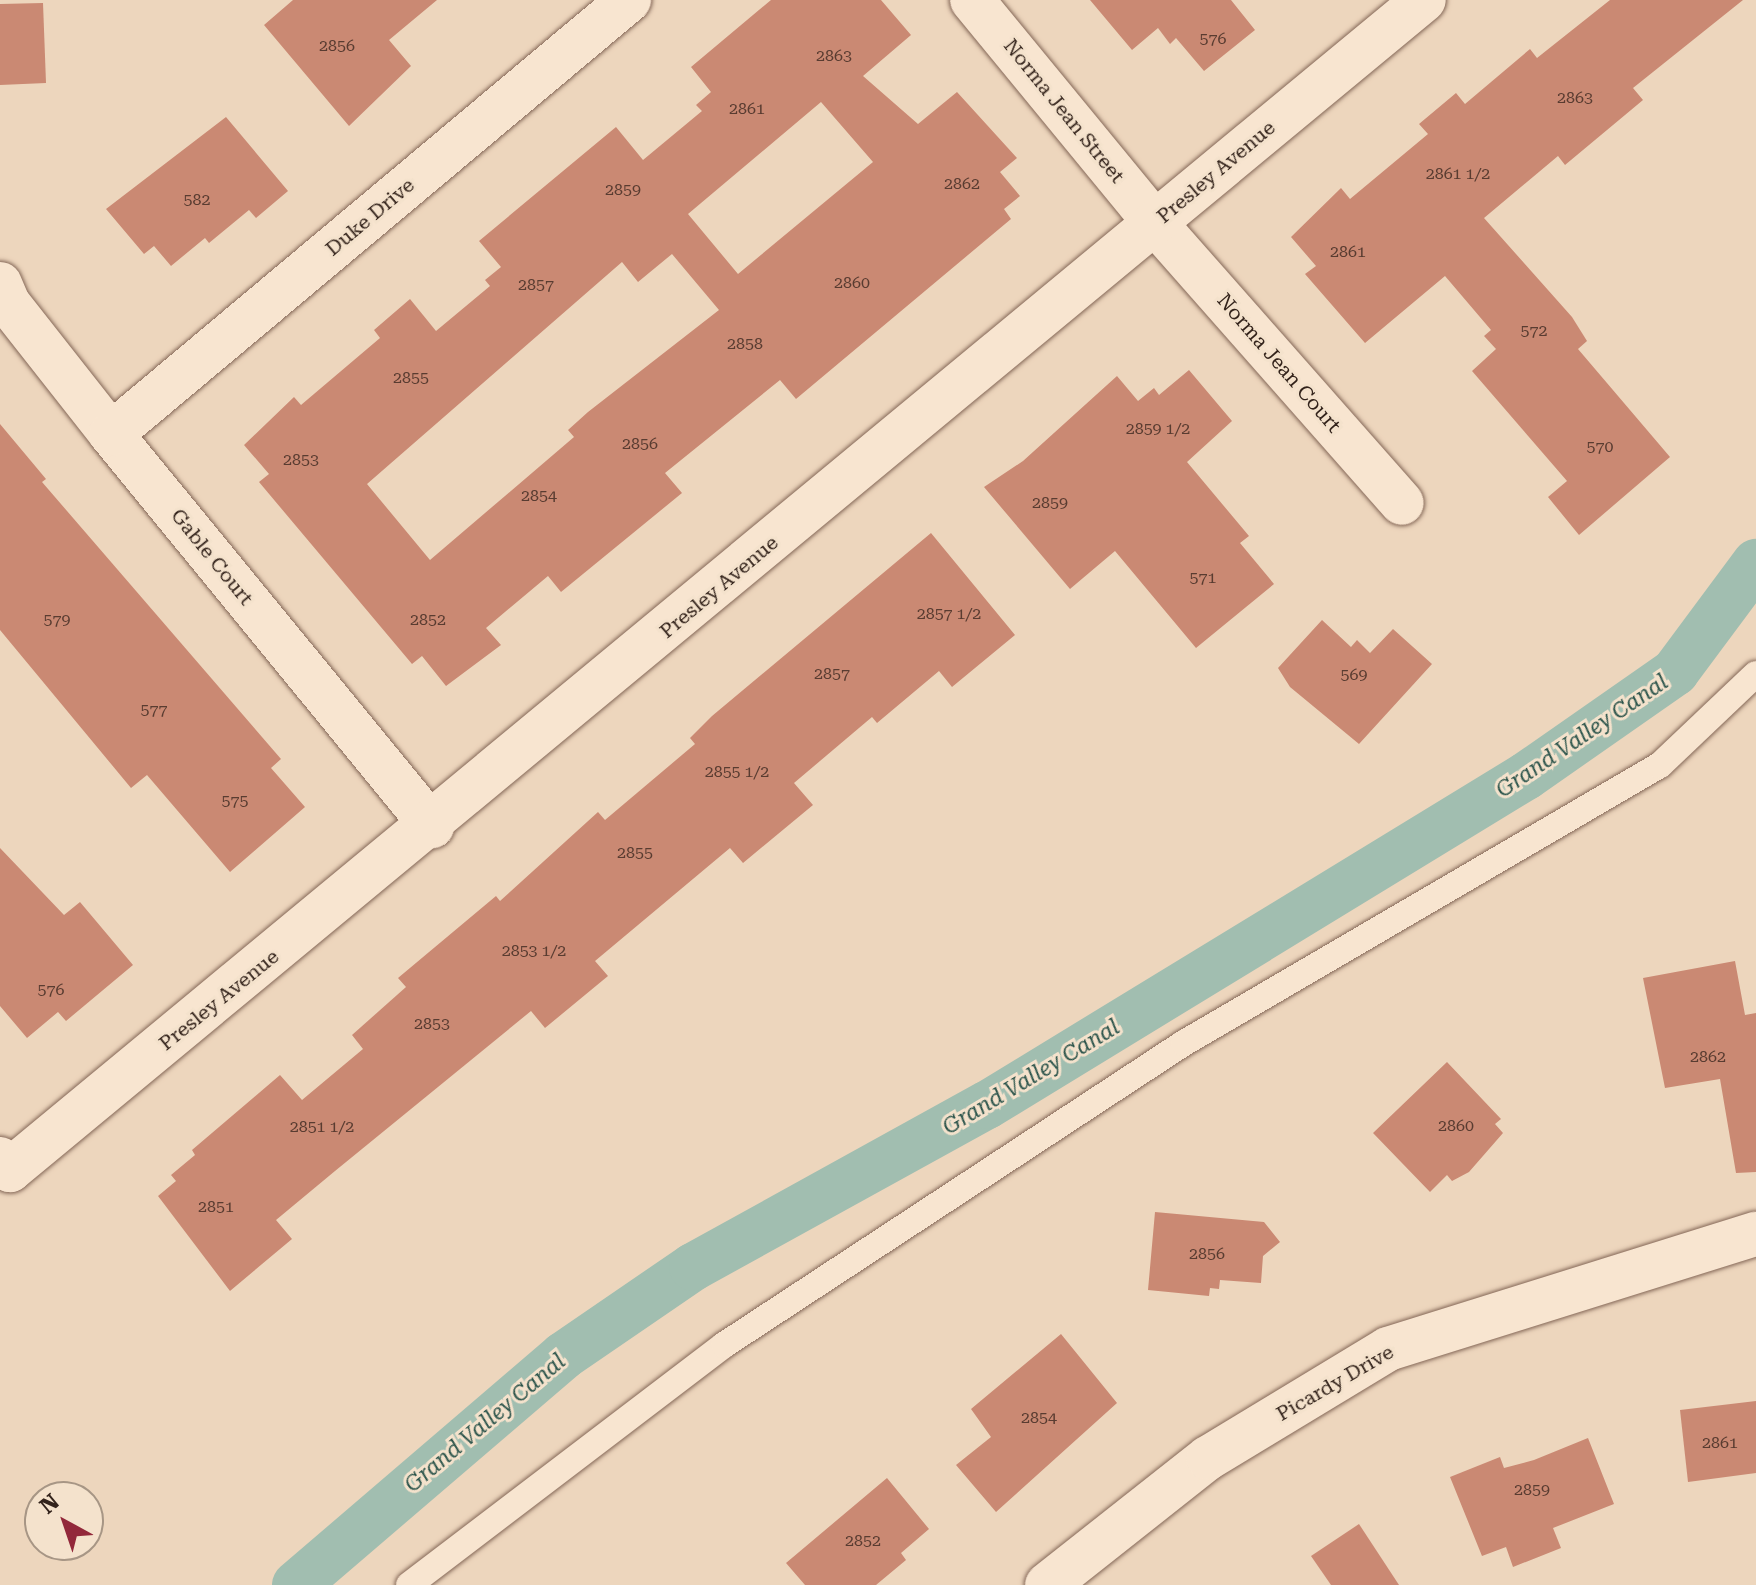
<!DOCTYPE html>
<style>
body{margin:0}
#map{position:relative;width:1756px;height:1585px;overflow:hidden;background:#edd6bd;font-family:"Roboto Serif",serif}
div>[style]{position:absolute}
.canal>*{height:48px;margin:-24px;padding:0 24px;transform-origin:24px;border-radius:24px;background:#a1beb0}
.building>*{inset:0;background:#ca8973}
.roads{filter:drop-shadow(0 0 2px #846757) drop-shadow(0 0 2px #846757)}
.service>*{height:26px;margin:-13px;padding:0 13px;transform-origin:13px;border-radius:13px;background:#f8e5d0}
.minor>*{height:44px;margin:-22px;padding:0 22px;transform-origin:22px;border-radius:22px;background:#f8e5d0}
span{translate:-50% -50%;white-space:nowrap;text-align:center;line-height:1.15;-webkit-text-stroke:6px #f4e2cc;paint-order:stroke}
.number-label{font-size:16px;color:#593c31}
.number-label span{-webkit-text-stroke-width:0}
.street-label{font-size:20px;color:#33231b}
.water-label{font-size:22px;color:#2a534a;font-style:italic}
.north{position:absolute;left:24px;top:1481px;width:80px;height:80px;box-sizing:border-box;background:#f4e2cc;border:2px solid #a79685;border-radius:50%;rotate:320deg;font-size:22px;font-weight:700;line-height:32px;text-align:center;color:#33231b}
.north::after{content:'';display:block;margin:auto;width:28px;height:36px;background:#92283a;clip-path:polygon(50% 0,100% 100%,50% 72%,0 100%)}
</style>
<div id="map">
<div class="canal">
<div style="left:296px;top:1585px;width:352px;rotate:-40.6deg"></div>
<div style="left:563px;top:1356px;width:158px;rotate:-34.4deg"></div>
<div style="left:693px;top:1267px;width:336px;rotate:-28.9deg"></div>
<div style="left:987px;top:1105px;width:631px;rotate:-31.4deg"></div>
<div style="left:1526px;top:776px;width:182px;rotate:-34.9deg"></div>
<div style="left:1675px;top:672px;width:136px;rotate:-53.4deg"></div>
</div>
<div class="building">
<div style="clip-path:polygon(293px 0,437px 0,389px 40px,411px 66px,349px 126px,264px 25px)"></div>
<div style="clip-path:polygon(evenodd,771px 0,881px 0,911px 35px,863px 76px,918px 124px,957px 92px,1017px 158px,1000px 172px,1020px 196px,1004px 209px,1011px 219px,796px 399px,780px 380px,665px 473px,682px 493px,561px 592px,548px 576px,486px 628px,501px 645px,446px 686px,422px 656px,412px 664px,259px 482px,269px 474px,244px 445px,294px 397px,301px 405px,380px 338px,374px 330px,410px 299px,436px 331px,490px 286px,485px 280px,501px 267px,479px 241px,616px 127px,643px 160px,702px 111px,696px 105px,711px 92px,691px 67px,771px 0,821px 102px,873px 162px,738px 274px,688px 214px,821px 102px,771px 0,672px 254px,719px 310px,588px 412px,568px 430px,574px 437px,430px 560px,367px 484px,622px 262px,638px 282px,672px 254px)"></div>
<div style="clip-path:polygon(1090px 0,1231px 0,1255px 30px,1204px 71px,1176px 38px,1170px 44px,1158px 28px,1132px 50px)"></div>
<div style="clip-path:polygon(1610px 0,1743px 0,1633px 88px,1643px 100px,1565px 165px,1558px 156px,1484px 218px,1572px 317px,1587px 341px,1578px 349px,1670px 457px,1579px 535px,1548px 497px,1567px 481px,1472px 371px,1496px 349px,1484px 336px,1491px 330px,1445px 276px,1365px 343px,1305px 274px,1316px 266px,1291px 237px,1341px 188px,1350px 199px,1428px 134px,1419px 124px,1456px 93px,1465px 104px,1530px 49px,1537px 58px)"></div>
<div style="clip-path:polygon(43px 3px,46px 83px,0 85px,0 4px)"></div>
<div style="clip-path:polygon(226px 117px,288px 191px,256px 218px,249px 210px,209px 243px,205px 238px,171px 266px,154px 246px,144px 254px,106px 209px)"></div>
<div style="clip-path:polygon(1189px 370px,1232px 421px,1187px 462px,1249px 536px,1240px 543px,1274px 584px,1196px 648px,1115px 551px,1070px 589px,984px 487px,1023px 461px,1117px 376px,1138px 401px,1154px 388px,1159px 395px)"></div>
<div style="clip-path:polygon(0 424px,46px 479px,42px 482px,281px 759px,271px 768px,305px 807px,230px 872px,147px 775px,131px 788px,0 630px)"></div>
<div style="clip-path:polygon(931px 533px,1015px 635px,952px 687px,939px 671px,877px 723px,872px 717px,794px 783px,813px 805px,743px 863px,730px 848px,595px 961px,608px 976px,545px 1028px,531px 1011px,335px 1171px,276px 1220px,292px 1239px,230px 1291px,158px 1196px,176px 1181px,171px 1175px,195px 1155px,192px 1150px,280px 1075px,302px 1100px,363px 1049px,352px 1035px,406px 987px,398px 978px,496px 896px,500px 901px,598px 812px,605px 820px,695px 744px,690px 738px,712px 716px)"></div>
<div style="clip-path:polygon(1322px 620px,1351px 647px,1357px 640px,1370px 653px,1393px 629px,1432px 664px,1359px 744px,1290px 687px,1278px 668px)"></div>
<div style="clip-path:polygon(0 848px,64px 915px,80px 902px,133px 965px,66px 1021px,58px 1012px,27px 1038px,0 1006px)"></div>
<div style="clip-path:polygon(1735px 961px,1745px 1015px,1756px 1013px,1756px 1172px,1736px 1173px,1720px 1079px,1665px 1088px,1643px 978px)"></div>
<div style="clip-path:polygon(1447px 1062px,1501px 1119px,1495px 1124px,1503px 1133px,1469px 1172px,1452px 1181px,1447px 1175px,1430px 1192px,1373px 1133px)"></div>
<div style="clip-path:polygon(1155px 1212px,1264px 1222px,1280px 1242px,1263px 1256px,1261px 1283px,1220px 1280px,1219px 1289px,1210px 1288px,1209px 1296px,1148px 1290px)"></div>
<div style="clip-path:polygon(1061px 1334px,1117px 1403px,996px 1512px,956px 1465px,991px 1437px,971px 1409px)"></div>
<div style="clip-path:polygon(1756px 1401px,1756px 1473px,1688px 1482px,1680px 1410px)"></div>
<div style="clip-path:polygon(1588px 1438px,1614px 1504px,1553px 1528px,1561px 1548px,1513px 1567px,1506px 1547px,1482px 1556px,1450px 1477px,1500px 1457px,1504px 1468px,1534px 1460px)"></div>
<div style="clip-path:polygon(887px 1478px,929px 1529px,901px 1553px,906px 1560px,876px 1585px,805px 1585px,786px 1563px)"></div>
<div style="clip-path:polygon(1359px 1524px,1399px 1585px,1331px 1585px,1311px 1556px)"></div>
</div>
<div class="roads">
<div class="service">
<div style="left:409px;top:1585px;width:396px;rotate:-37.3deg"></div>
<div style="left:724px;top:1345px;width:550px;rotate:-33.29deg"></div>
<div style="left:1184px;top:1043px;width:551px;rotate:-30.29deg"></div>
<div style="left:1660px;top:765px;width:132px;rotate:-43.5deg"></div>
</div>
<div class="minor">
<div style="left:972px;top:0;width:288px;rotate:50.6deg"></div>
<div style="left:1155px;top:223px;width:373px;rotate:48.6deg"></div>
<div style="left:0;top:284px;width:21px;rotate:67deg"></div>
<div style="left:8px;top:303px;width:167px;rotate:51.8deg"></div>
<div style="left:111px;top:434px;width:507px;rotate:50.69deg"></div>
<div style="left:111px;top:434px;width:676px;rotate:-39.96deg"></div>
<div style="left:0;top:1159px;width:15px;rotate:48deg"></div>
<div style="left:10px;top:1170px;width:1835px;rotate:-39.61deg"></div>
<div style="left:1047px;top:1585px;width:205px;rotate:-38.3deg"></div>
<div style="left:1208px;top:1458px;width:210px;rotate:-31.2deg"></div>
<div style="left:1388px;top:1349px;width:386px;rotate:-17.4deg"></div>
</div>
</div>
<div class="number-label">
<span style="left:1213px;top:39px">576</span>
<span style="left:337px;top:46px">2856</span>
<span style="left:834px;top:56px">2863</span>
<span style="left:1575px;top:98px">2863</span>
<span style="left:747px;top:109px">2861</span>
<span style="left:1458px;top:174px">2861 1/2</span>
<span style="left:962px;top:184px">2862</span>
<span style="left:623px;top:190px">2859</span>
<span style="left:197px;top:200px">582</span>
<span style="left:1348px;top:252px">2861</span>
<span style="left:852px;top:283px">2860</span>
<span style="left:536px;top:285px">2857</span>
<span style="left:1534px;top:331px">572</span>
<span style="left:745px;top:344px">2858</span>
<span style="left:411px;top:378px">2855</span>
<span style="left:1158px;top:429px">2859 1/2</span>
<span style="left:640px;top:444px">2856</span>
<span style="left:1600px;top:447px">570</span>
<span style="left:301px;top:460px">2853</span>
<span style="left:539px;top:496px">2854</span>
<span style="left:1050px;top:503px">2859</span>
<span style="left:1203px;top:578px">571</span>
<span style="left:949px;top:614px">2857 1/2</span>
<span style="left:57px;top:620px">579</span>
<span style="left:428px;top:620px">2852</span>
<span style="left:832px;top:674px">2857</span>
<span style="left:1354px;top:675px">569</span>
<span style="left:154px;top:710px">577</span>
<span style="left:737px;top:772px">2855 1/2</span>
<span style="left:235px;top:801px">575</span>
<span style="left:635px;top:853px">2855</span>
<span style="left:534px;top:951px">2853 1/2</span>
<span style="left:51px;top:990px">576</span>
<span style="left:432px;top:1024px">2853</span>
<span style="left:1708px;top:1057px">2862</span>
<span style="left:1456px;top:1126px">2860</span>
<span style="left:322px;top:1127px">2851 1/2</span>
<span style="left:216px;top:1207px">2851</span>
<span style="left:1207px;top:1254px">2856</span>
<span style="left:1039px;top:1418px">2854</span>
<span style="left:1720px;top:1443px">2861</span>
<span style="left:1532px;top:1490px">2859</span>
<span style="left:863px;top:1541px">2852</span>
</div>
<div class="street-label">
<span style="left:1064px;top:111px;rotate:51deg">Norma Jean Street</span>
<span style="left:1216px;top:172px;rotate:-40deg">Presley Avenue</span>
<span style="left:370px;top:217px;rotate:-40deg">Duke Drive</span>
<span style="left:1279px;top:363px;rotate:49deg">Norma Jean Court</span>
<span style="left:212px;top:557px;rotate:51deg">Gable Court</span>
<span style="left:719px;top:587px;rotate:-40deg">Presley Avenue</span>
<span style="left:219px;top:1000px;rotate:-39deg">Presley Avenue</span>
<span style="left:1335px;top:1383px;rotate:-30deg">Picardy Drive</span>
</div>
<div class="water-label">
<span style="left:1582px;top:736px;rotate:-34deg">Grand Valley Canal</span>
<span style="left:1031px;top:1077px;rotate:-31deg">Grand Valley Canal</span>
<span style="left:485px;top:1423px;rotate:-40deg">Grand Valley Canal</span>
</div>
<div class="north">N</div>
</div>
